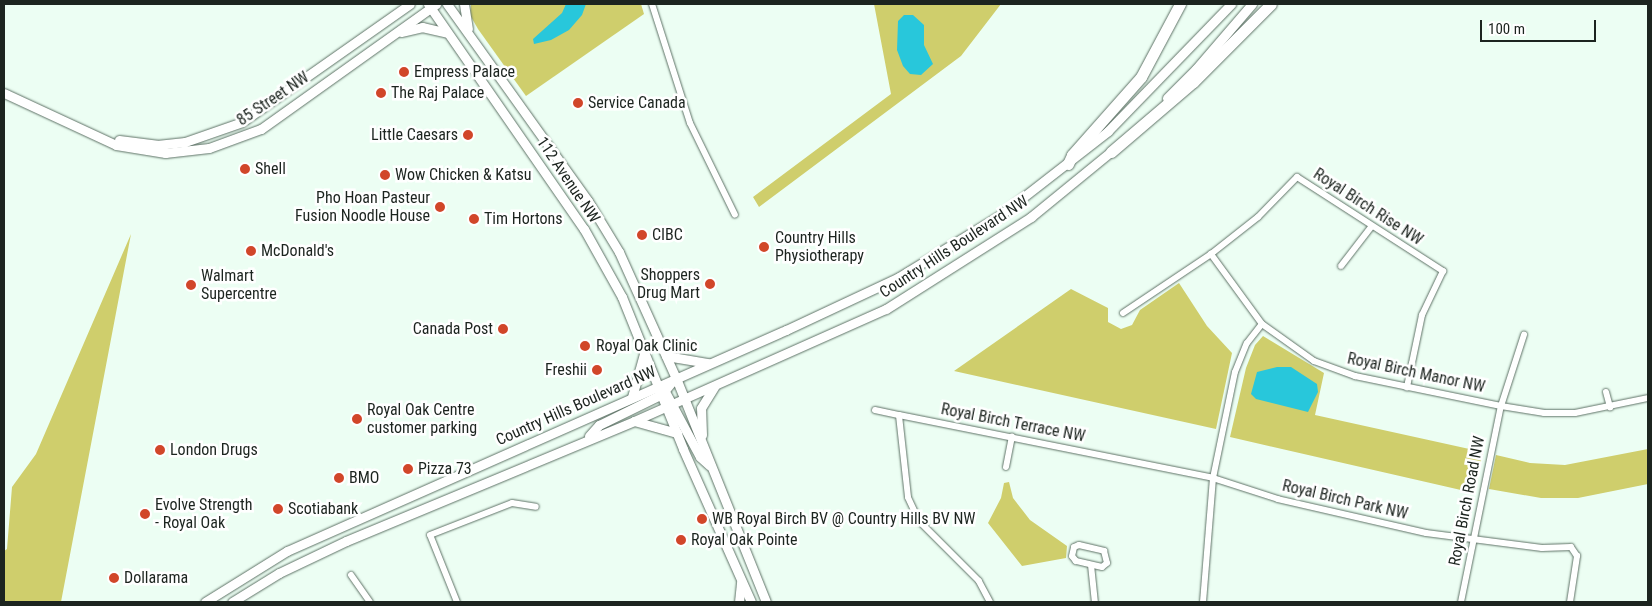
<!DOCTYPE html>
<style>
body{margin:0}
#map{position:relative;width:1652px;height:606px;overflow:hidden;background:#ecfef3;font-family:"Roboto Condensed",sans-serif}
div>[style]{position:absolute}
.green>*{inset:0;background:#cfce6c}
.water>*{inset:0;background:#28c7db}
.roads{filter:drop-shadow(0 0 1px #5e7266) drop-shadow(0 0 1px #5e7266)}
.street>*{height:6px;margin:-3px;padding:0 3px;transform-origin:3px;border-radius:3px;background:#fff}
.secondary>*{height:9px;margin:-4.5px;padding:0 4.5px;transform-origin:4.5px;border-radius:4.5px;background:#fff}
.highway>*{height:11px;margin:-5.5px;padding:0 5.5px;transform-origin:5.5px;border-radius:5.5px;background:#fff}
.dots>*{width:14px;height:14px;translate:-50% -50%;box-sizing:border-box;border:2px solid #fff;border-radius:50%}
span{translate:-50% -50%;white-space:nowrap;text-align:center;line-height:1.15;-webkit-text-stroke:5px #fff;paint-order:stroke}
.poi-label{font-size:16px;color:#1c241f}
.left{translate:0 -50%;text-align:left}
.right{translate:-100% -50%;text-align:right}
.street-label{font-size:16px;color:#1c241f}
.frame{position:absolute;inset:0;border:5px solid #1c241f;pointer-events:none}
.scale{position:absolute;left:1480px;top:20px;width:116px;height:22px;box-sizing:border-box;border:2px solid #1c241f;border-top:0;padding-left:6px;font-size:15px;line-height:18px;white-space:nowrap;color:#1c241f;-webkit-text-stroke:4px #fff;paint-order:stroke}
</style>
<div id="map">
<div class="green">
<div style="clip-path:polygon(471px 4px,641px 4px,644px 14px,526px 96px,478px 29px,470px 15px)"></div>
<div style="clip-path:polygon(874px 4px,1001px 4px,961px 56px,759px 207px,753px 197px,891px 94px)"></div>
<div style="clip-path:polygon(131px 234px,61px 602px,4px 602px,4px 551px,7px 549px,12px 487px,36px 454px)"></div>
<div style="clip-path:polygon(1179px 283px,1207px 326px,1232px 353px,1216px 429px,954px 371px,1071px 289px,1108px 308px,1108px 322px,1121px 329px,1132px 325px,1140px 310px)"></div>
<div style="clip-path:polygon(1263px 336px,1324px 373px,1315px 415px,1483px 452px,1474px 493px,1230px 437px,1246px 368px,1255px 345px)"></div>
<div style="clip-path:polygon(1648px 449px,1648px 484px,1578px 498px,1541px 498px,1489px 489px,1496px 455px,1530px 463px,1565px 465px)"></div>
<div style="clip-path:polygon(1009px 482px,1013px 498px,1030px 520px,1067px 546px,1066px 558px,1022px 566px,988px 523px,1001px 498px,1004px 483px)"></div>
</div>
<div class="water">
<div style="clip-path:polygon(566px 4px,586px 4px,582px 15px,569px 30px,551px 40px,534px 44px,533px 39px,562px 13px)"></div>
<div style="clip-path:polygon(904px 15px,913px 15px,924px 25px,924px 45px,933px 64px,921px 75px,910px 74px,903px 66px,897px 50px,898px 21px)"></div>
<div style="clip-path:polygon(1277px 367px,1291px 367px,1317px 384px,1318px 392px,1308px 412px,1256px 399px,1251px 394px,1257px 372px)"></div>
</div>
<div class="roads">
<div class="street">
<div style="left:652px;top:4px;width:125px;rotate:72.3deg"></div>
<div style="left:690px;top:123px;width:102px;rotate:63.9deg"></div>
<div style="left:1341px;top:266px;width:49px;rotate:-52.4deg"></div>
<div style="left:1123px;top:313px;width:106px;rotate:-33.8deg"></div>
<div style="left:1262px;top:324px;width:87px;rotate:-126.1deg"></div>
<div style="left:1211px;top:254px;width:60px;rotate:-38.2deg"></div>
<div style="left:1258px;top:217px;width:56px;rotate:-45.7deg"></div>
<div style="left:1297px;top:177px;width:174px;rotate:32.8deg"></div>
<div style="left:1443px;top:271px;width:49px;rotate:115.5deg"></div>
<div style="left:1422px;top:315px;width:74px;rotate:101.8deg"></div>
<div style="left:1606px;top:392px;width:16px;rotate:75deg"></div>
<div style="left:875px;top:410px;width:25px;rotate:12deg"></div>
<div style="left:1006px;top:467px;width:31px;rotate:-79deg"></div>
<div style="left:1079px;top:545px;width:26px;rotate:13deg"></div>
<div style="left:1104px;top:551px;width:12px;rotate:76deg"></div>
<div style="left:1107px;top:563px;width:6px;rotate:141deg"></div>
<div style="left:1102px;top:567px;width:27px;rotate:-167deg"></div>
<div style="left:1076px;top:561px;width:6px;rotate:-129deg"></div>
<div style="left:1072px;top:556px;width:9px;rotate:-77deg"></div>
<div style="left:1074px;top:547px;width:5px;rotate:-22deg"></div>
<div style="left:1091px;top:565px;width:37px;rotate:84deg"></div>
<div style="left:351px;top:575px;width:33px;rotate:55deg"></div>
<div style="left:457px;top:602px;width:72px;rotate:-111.9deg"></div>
<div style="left:430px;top:535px;width:88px;rotate:-21.3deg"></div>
<div style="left:512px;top:503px;width:24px;rotate:9deg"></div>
<div style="left:990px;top:602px;width:24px;rotate:-118deg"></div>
<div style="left:979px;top:581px;width:85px;rotate:-135deg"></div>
<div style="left:919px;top:521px;width:26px;rotate:-115deg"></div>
<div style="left:908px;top:497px;width:82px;rotate:-96.3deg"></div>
<div style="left:899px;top:415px;width:320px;rotate:11.3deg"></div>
<div style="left:1213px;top:478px;width:124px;rotate:94.6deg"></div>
<div style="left:1461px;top:602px;width:200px;rotate:-78.5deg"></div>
<div style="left:1501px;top:406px;width:75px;rotate:-72.1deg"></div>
<div style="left:1570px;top:602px;width:47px;rotate:-81.3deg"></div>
<div style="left:1577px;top:556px;width:11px;rotate:-124deg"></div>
<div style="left:1571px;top:547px;width:29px;rotate:178deg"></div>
<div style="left:1542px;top:548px;width:117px;rotate:-172.6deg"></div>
<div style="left:1426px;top:533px;width:152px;rotate:-167.1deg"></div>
<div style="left:1278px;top:499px;width:68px;rotate:-162.1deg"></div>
<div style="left:1213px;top:478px;width:108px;rotate:-78.3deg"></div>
<div style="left:1235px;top:372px;width:31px;rotate:-68deg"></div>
<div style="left:1247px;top:343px;width:24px;rotate:-52deg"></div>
<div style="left:1262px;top:324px;width:64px;rotate:35.4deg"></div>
<div style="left:1314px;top:361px;width:44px;rotate:20.1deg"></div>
<div style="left:1355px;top:376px;width:149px;rotate:11.6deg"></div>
<div style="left:1501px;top:406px;width:44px;rotate:9.2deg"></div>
<div style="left:1544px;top:413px;width:31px"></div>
<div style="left:1575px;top:413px;width:75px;rotate:-11.6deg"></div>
</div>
<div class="secondary">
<div style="left:428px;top:4px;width:274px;rotate:55.3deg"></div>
<div style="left:584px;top:229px;width:78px;rotate:60.8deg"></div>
<div style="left:622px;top:297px;width:164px;rotate:68.1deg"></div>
<div style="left:683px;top:449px;width:167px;rotate:66deg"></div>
<div style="left:447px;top:4px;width:242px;rotate:54.4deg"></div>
<div style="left:588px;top:201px;width:60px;rotate:58.7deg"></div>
<div style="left:619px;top:252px;width:138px;rotate:65.7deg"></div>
<div style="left:676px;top:378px;width:241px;rotate:68.1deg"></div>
<div style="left:464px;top:4px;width:25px;rotate:81deg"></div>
<div style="left:401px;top:32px;width:22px;rotate:-13deg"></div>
<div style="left:422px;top:27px;width:26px;rotate:13deg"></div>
<div style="left:4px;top:93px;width:123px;rotate:24.9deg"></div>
<div style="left:116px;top:145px;width:50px;rotate:9.3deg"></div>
<div style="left:165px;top:153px;width:44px;rotate:-6.5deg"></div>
<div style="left:209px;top:148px;width:55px;rotate:-20.1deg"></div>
<div style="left:261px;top:129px;width:215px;rotate:-35.5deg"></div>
<div style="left:1167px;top:98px;width:41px;rotate:-45deg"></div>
<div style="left:1196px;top:69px;width:86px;rotate:-49.3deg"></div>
<div style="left:119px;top:140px;width:38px;rotate:7deg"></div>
<div style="left:157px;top:145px;width:28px;rotate:-6deg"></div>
<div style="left:185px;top:142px;width:60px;rotate:-19.3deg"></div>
<div style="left:242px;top:122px;width:205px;rotate:-35.1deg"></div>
<div style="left:666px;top:356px;width:43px;rotate:9.5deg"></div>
<div style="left:663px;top:388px;width:78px;rotate:61.8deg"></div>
<div style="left:700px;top:457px;width:13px;rotate:42deg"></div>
<div style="left:632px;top:397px;width:49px;rotate:-74.5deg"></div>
<div style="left:634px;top:421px;width:45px;rotate:15.6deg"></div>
<div style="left:702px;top:435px;width:27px;rotate:-92deg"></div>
<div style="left:701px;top:408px;width:26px;rotate:-58deg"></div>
<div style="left:589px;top:436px;width:15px;rotate:-48deg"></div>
<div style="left:599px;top:425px;width:70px;rotate:-26.2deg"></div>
<div style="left:662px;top:394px;width:21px;rotate:-51deg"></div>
<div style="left:205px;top:602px;width:97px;rotate:-31.9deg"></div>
<div style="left:287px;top:551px;width:546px;rotate:-23.89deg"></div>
<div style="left:786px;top:330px;width:125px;rotate:-25.1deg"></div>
<div style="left:899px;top:277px;width:117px;rotate:-31.4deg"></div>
<div style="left:999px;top:216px;width:138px;rotate:-37.9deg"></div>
<div style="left:1108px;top:131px;width:177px;rotate:-45.9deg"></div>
<div style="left:232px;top:602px;width:55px;rotate:-31.7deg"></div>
<div style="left:279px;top:573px;width:74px;rotate:-25.5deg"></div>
<div style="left:346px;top:541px;width:312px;rotate:-22.6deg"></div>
<div style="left:634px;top:421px;width:276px;rotate:-24deg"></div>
<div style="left:886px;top:309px;width:172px;rotate:-32.4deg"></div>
<div style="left:1031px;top:217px;width:107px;rotate:-39.3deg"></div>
<div style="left:739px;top:602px;width:20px;rotate:-84deg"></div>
</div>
<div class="highway">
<div style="left:1111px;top:152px;width:108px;rotate:-40.5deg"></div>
<div style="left:1193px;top:82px;width:110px;rotate:-45deg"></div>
<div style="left:1068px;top:164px;width:10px;rotate:-66deg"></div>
<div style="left:1072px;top:155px;width:104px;rotate:-48.5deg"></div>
<div style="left:1141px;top:77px;width:83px;rotate:-61.9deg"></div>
</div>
</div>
<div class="dots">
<div style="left:404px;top:72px;background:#d14629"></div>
<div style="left:381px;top:93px;background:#d14629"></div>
<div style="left:578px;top:103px;background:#d14629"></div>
<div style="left:468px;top:135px;background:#d14629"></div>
<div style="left:245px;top:169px;background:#d14629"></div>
<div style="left:385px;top:175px;background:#d14629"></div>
<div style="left:440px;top:207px;background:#d14629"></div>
<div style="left:474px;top:219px;background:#d14629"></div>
<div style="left:642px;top:235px;background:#d14629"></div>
<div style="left:764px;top:247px;background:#d14629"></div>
<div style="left:251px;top:251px;background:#d14629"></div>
<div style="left:710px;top:284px;background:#d14629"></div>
<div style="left:191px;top:285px;background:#d14629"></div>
<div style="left:503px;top:329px;background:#d14629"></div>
<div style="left:585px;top:346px;background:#d14629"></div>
<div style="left:597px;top:370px;background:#d14629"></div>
<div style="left:357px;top:419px;background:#d14629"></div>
<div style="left:160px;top:450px;background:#d14629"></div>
<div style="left:408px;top:469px;background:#d14629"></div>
<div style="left:339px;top:478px;background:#d14629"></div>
<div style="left:278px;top:509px;background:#d14629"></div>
<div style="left:145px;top:514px;background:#d14629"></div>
<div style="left:702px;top:519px;background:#d14629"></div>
<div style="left:681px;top:540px;background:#d14629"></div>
<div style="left:114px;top:578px;background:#d14629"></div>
</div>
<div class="poi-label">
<span class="left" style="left:414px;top:72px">Empress Palace</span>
<span class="left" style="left:391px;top:93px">The Raj Palace</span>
<span class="left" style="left:588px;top:103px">Service Canada</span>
<span class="right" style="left:458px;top:135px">Little Caesars</span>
<span class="left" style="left:255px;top:169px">Shell</span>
<span class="left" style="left:395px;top:175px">Wow Chicken &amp; Katsu</span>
<span class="right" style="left:430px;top:207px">Pho Hoan Pasteur<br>Fusion Noodle House</span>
<span class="left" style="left:484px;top:219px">Tim Hortons</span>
<span class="left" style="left:652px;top:235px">CIBC</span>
<span class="left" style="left:775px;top:247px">Country Hills<br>Physiotherapy</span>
<span class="left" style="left:261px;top:251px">McDonald's</span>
<span class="right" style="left:700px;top:284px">Shoppers<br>Drug Mart</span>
<span class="left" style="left:201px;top:285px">Walmart<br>Supercentre</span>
<span class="right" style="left:493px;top:329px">Canada Post</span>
<span class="left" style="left:596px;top:346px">Royal Oak Clinic</span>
<span class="right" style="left:587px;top:370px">Freshii</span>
<span class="left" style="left:367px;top:419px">Royal Oak Centre<br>customer parking</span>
<span class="left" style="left:170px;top:450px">London Drugs</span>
<span class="left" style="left:418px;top:469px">Pizza 73</span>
<span class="left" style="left:349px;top:478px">BMO</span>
<span class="left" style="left:155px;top:514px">Evolve Strength<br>- Royal Oak</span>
<span class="left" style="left:288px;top:509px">Scotiabank</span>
<span class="left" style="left:712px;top:519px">WB Royal Birch BV @ Country Hills BV NW</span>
<span class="left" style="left:691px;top:540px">Royal Oak Pointe</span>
<span class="left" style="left:124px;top:578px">Dollarama</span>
</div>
<div class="street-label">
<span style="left:273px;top:99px;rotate:-34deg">85 Street NW</span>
<span style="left:568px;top:180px;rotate:56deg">112 Avenue NW</span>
<span style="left:1368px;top:207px;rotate:33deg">Royal Birch Rise NW</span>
<span style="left:954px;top:247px;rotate:-33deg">Country Hills Boulevard NW</span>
<span style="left:1416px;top:373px;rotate:12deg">Royal Birch Manor NW</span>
<span style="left:576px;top:406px;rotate:-24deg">Country Hills Boulevard NW</span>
<span style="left:1013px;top:423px;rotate:11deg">Royal Birch Terrace NW</span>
<span style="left:1345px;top:500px;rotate:13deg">Royal Birch Park NW</span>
<span style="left:1467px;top:501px;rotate:-79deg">Royal Birch Road NW</span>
</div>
<div class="frame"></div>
<div class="scale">100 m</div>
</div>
